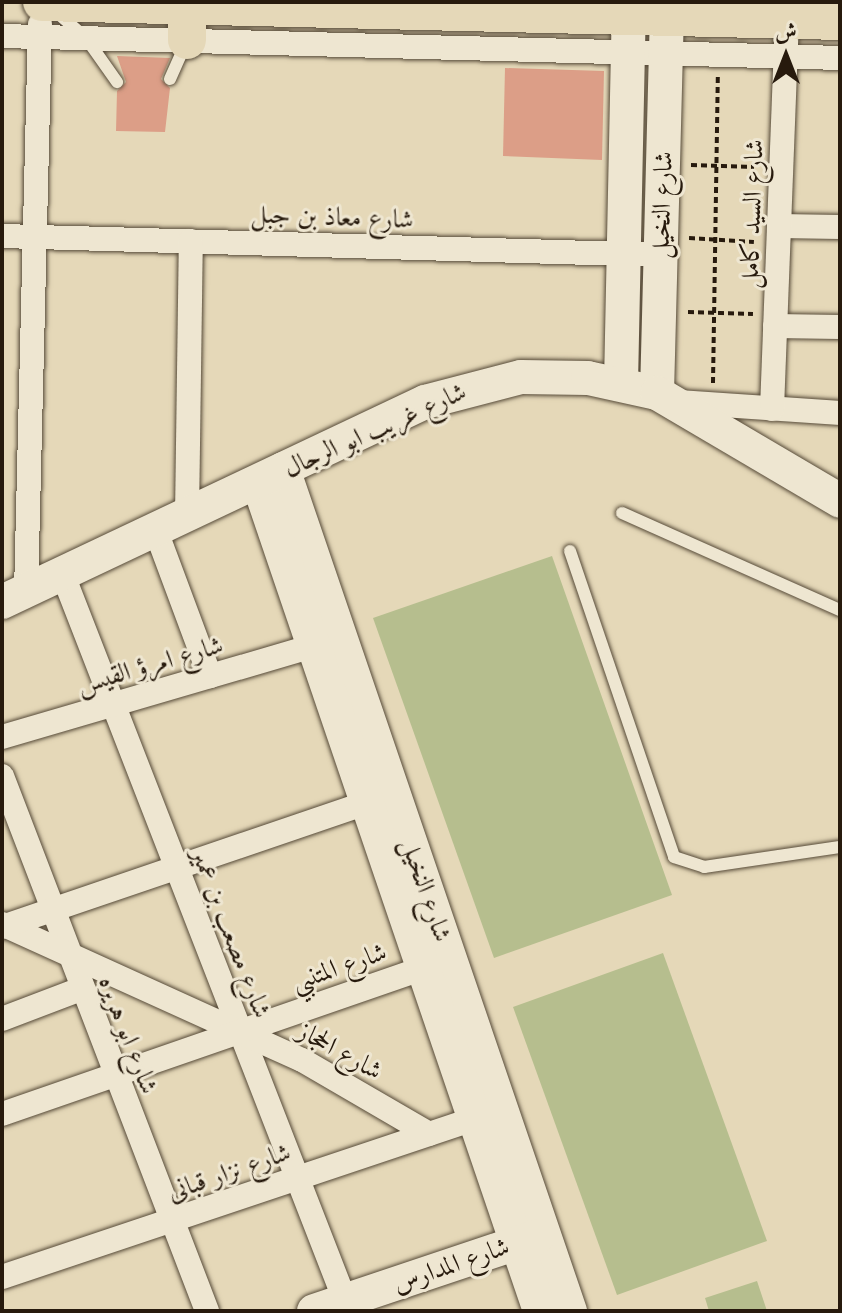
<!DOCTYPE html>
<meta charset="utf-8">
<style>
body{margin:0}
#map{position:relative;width:842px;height:1313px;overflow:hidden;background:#e5d8b8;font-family:Cardo,Amiri,serif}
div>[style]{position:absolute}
.green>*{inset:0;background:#b6be8e}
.building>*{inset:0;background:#dc9e87}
.path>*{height:4px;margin-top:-2px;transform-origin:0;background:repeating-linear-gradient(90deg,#271a0d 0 6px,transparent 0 10px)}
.roads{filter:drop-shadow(0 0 2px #564a38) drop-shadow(0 0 2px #564a38)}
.lane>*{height:12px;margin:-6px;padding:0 6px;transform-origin:6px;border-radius:6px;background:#eee6d1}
.street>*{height:24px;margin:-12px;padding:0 12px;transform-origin:12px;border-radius:12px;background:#eee6d1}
.secondary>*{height:34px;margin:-17px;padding:0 17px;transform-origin:17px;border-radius:17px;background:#eee6d1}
.primary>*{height:38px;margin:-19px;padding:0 19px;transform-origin:19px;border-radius:19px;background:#e5d8b8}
span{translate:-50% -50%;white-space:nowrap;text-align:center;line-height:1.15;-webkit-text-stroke:6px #eee6d1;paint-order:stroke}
.street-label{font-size:26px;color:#271a0d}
.frame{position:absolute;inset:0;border:4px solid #271a0d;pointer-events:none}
.north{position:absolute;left:746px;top:16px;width:80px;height:80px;-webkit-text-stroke:6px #eee6d1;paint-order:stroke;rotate:0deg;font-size:22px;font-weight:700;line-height:32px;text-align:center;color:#271a0d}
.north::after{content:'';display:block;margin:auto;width:28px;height:36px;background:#271a0d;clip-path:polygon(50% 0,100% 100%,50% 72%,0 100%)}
</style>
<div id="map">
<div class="green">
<div style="clip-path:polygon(552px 556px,672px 895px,494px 958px,373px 618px)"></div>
<div style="clip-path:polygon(663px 953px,767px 1241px,617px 1295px,513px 1007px)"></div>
<div style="clip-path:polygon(757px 1281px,767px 1311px,709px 1311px,705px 1298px)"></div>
</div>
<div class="building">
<div style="clip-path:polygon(117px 56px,170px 58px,161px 79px,170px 88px,165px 132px,116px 131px,117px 91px,126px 82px)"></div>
<div style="clip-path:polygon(505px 68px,604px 71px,602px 160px,503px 156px)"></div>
</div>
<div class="path">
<div style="left:691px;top:165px;width:63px;rotate:1.8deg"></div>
<div style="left:689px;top:238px;width:65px;rotate:3.5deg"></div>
<div style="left:688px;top:312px;width:65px;rotate:1.8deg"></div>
<div style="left:713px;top:383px;width:307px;rotate:-89.1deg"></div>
</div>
<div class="roads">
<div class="lane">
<div style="left:54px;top:10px;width:43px;rotate:41.2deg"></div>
<div style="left:86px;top:38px;width:54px;rotate:54.8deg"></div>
<div style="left:170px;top:79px;width:39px;rotate:-66deg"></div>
<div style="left:622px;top:513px;width:239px;rotate:24deg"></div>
<div style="left:570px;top:551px;width:323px;rotate:71.2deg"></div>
<div style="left:674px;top:857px;width:32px;rotate:18deg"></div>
<div style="left:704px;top:867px;width:137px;rotate:-8.4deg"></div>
</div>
<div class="street">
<div style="left:2px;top:36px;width:838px;rotate:1.5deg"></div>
<div style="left:779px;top:226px;width:61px;rotate:0.9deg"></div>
<div style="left:2px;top:236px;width:659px;rotate:1.65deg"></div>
<div style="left:775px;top:326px;width:65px;rotate:0.9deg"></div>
<div style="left:679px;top:402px;width:161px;rotate:3.9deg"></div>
<div style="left:772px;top:409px;width:369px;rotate:-87.8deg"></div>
<div style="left:187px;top:516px;width:275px;rotate:-89.2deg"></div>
<div style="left:156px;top:531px;width:155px;rotate:69.6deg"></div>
<div style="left:63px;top:575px;width:790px;rotate:68.76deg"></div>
<div style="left:26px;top:593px;width:569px;rotate:-88.59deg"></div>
<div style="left:2px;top:737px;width:324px;rotate:-16.3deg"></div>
<div style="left:2px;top:776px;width:573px;rotate:69.03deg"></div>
<div style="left:2px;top:924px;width:329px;rotate:24.4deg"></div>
<div style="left:302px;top:1060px;width:147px;rotate:30.2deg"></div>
<div style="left:2px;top:927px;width:385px;rotate:-18.8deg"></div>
<div style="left:2px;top:1019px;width:85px;rotate:-20.8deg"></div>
<div style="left:2px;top:1114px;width:446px;rotate:-19.1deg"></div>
<div style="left:2px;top:1277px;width:498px;rotate:-18.5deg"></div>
</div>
<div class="secondary">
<div style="left:621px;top:383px;width:367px;rotate:-88.8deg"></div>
<div style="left:657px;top:393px;width:376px;rotate:-88.5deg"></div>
<div style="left:283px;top:469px;width:890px;rotate:71.18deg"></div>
<div style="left:258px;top:482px;width:876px;rotate:71.21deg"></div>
<div style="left:2px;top:602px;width:468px;rotate:-25.3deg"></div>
<div style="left:425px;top:402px;width:99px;rotate:-14.6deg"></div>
<div style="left:521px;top:377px;width:67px;rotate:0.9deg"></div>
<div style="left:588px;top:378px;width:71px;rotate:12.3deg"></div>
<div style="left:657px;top:393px;width:212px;rotate:30.5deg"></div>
<div style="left:314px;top:1311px;width:236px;rotate:-18.5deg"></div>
</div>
<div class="primary">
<div style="left:42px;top:2px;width:798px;rotate:1.36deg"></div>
<div style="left:187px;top:40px;width:36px;rotate:-90deg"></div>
</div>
</div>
<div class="street-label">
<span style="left:662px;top:205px;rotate:-88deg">شارع النخيل</span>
<span style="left:752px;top:214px;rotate:-88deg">شارع السيد كامل</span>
<span style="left:332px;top:217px;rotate:2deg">شارع معاذ بن جبل</span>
<span style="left:375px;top:430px;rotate:-24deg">شارع غريب ابو الرجال</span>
<span style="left:150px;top:665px;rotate:-16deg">شارع امرؤ القيس</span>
<span style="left:426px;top:890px;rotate:71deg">شارع النخيل</span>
<span style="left:231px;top:933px;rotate:69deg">شارع مصعب بن عمير</span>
<span style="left:339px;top:967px;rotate:-19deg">شارع المتنبي</span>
<span style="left:128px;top:1035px;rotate:69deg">شارع ابو هريره</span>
<span style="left:340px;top:1051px;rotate:29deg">شارع الحجاز</span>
<span style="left:229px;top:1172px;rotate:-19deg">شارع نزار قبانى</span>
<span style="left:451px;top:1265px;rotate:-19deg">شارع المدارس</span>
</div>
<div class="frame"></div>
<div class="north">ش</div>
</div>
